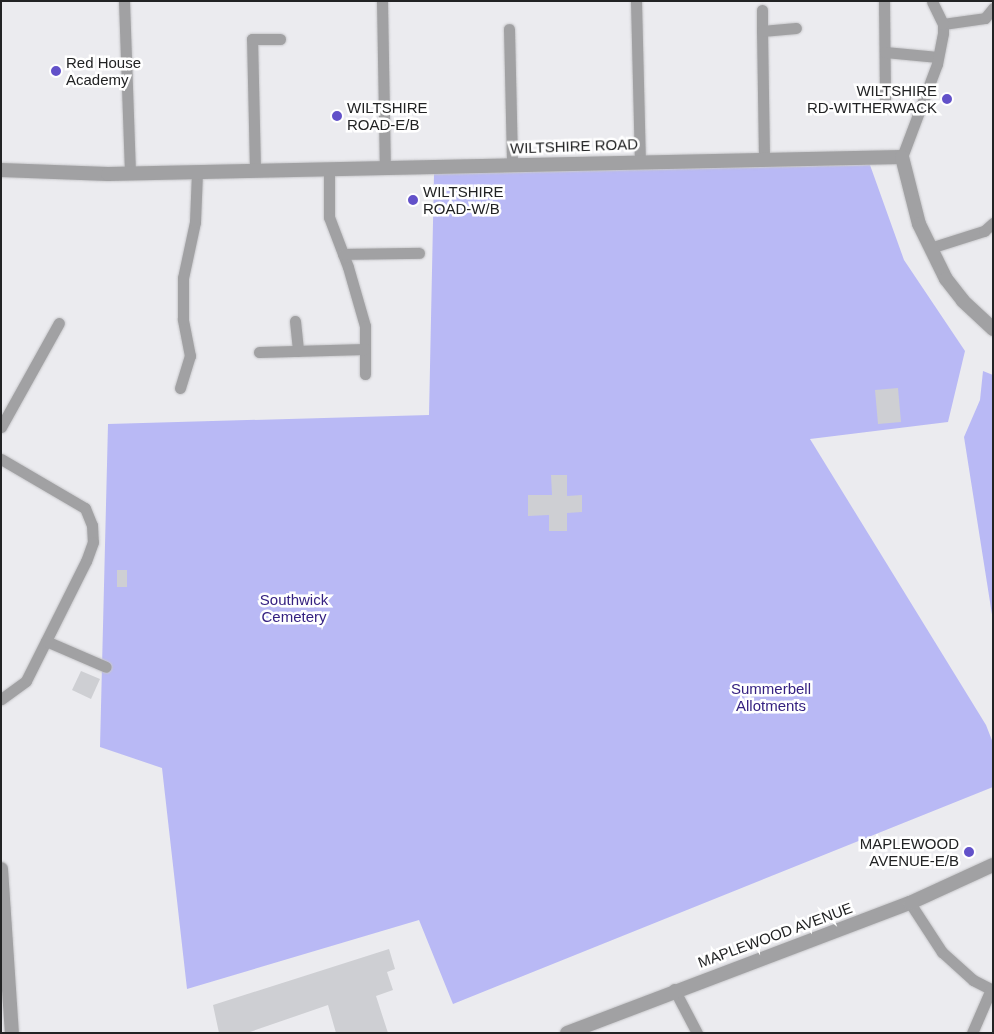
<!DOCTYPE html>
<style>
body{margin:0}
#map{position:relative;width:994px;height:1034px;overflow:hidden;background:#ebebef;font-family:Helvetica,sans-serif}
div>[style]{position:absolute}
.green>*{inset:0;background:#b9b9f5}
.building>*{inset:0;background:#cecfd3}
.roads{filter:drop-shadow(0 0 1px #c7c7ca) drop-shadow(0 0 1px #c7c7ca)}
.minor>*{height:11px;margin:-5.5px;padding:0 5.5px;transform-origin:5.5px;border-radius:5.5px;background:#a1a1a3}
.tertiary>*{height:14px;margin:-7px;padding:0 7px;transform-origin:7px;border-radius:7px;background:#a1a1a3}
.dots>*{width:14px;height:14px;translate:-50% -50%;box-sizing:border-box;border:2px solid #fff;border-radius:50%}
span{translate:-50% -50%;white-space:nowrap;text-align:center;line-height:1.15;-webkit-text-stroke:5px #fff;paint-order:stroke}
.poi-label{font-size:15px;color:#222324}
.left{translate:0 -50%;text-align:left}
.right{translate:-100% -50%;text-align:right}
.street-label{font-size:15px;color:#222324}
.park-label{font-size:15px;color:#352181}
.frame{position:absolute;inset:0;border:2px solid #222324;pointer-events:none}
</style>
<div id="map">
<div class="green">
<div style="clip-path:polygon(870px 165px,904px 260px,965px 351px,948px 422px,810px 439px,986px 725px,993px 743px,993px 787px,453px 1004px,419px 920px,187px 989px,162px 768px,100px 747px,108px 424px,429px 415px,434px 174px)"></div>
<div style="clip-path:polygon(983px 371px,993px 375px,993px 621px,964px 437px,980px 400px)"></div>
</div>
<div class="building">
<div style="clip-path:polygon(898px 388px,901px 422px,878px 424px,875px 390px)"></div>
<div style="clip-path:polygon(551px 475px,567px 475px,567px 496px,582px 495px,582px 512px,567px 513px,567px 531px,549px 531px,549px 515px,528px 516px,528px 495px,552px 495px)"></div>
<div style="clip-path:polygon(117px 570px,127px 570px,127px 587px,117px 587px)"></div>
<div style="clip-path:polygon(81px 671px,100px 679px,91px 699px,72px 690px)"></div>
<div style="clip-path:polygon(389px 949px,395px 969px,387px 972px,393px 990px,376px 996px,388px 1033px,336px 1033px,328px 1005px,247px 1033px,219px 1033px,213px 1005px)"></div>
</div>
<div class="roads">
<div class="minor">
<div style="left:124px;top:1px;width:171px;rotate:88deg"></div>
<div style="left:382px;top:1px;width:166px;rotate:89deg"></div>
<div style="left:636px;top:1px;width:160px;rotate:88.6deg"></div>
<div style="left:884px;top:1px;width:104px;rotate:89.4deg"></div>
<div style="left:943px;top:24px;width:42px;rotate:-8.1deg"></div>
<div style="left:985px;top:18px;width:13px;rotate:-51deg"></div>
<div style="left:509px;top:29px;width:136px;rotate:88.7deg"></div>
<div style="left:762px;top:31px;width:21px;rotate:-90deg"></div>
<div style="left:885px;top:52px;width:53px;rotate:5.4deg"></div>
<div style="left:764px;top:157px;width:126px;rotate:-90.9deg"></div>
<div style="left:762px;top:31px;width:34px;rotate:-5deg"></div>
<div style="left:902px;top:157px;width:99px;rotate:-69.4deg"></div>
<div style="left:937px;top:64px;width:32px;rotate:-79deg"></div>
<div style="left:943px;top:33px;width:9px;rotate:-90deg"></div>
<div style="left:943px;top:24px;width:25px;rotate:-116deg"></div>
<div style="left:255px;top:169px;width:130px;rotate:-91.3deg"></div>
<div style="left:252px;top:39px;width:28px"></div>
<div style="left:329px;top:169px;width:48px;rotate:90deg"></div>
<div style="left:329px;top:217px;width:53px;rotate:69.2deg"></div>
<div style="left:348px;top:267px;width:61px;rotate:73.9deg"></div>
<div style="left:365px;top:326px;width:48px;rotate:90deg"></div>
<div style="left:930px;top:248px;width:57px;rotate:-17.5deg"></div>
<div style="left:984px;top:231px;width:12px;rotate:-42deg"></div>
<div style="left:343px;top:254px;width:76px;rotate:-0.8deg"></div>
<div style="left:295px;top:321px;width:30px;rotate:84deg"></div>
<div style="left:259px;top:352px;width:106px;rotate:-1.6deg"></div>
<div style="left:180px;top:388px;width:34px;rotate:-73deg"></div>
<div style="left:190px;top:356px;width:38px;rotate:-101deg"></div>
<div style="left:183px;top:319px;width:41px;rotate:-90deg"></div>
<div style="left:183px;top:278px;width:57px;rotate:-77.9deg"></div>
<div style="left:195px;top:222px;width:50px;rotate:-87.7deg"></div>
<div style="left:1px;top:427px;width:119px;rotate:-60.9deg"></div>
<div style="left:1px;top:459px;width:97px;rotate:30.3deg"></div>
<div style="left:85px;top:508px;width:18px;rotate:68deg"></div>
<div style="left:92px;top:525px;width:17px;rotate:87deg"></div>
<div style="left:93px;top:542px;width:20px;rotate:110deg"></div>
<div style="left:86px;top:561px;width:134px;rotate:116.6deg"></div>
<div style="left:26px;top:681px;width:31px;rotate:144deg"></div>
<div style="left:46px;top:641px;width:65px;rotate:23.4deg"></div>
<div style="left:910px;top:903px;width:59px;rotate:56.9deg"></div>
<div style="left:942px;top:952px;width:42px;rotate:42.1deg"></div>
<div style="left:973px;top:980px;width:22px;rotate:27deg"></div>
<div style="left:674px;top:989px;width:50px;rotate:62.4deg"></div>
<div style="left:972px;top:1033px;width:48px;rotate:-66.6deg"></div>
</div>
<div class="tertiary">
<div style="left:1px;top:170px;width:107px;rotate:2.1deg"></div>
<div style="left:108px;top:174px;width:794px;rotate:-1.23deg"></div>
<div style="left:902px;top:157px;width:69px;rotate:75.8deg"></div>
<div style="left:919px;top:224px;width:61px;rotate:63.9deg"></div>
<div style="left:946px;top:279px;width:28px;rotate:52deg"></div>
<div style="left:963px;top:301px;width:41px;rotate:43deg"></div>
<div style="left:1px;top:869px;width:164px;rotate:86.2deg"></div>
<div style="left:567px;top:1033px;width:367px;rotate:-20.8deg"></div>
<div style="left:910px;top:903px;width:91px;rotate:-24.6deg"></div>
</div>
</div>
<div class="dots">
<div style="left:56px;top:71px;background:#6251c9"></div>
<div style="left:947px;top:99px;background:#6251c9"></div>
<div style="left:337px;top:116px;background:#6251c9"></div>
<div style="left:413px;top:200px;background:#6251c9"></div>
<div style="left:969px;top:852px;background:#6251c9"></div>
</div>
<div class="poi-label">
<span class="left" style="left:66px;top:71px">Red House<br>Academy</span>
<span class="right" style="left:937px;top:99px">WILTSHIRE<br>RD-WITHERWACK</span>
<span class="left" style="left:347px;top:116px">WILTSHIRE<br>ROAD-E/B</span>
<span class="left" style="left:423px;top:200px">WILTSHIRE<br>ROAD-W/B</span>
<span class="right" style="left:959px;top:852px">MAPLEWOOD<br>AVENUE-E/B</span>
</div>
<div class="street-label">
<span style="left:574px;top:146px;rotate:-2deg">WILTSHIRE ROAD</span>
<span style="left:775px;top:935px;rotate:-20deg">MAPLEWOOD AVENUE</span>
</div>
<div class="park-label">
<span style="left:294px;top:608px">Southwick<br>Cemetery</span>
<span style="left:771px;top:697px">Summerbell<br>Allotments</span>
</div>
<div class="frame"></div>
</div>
